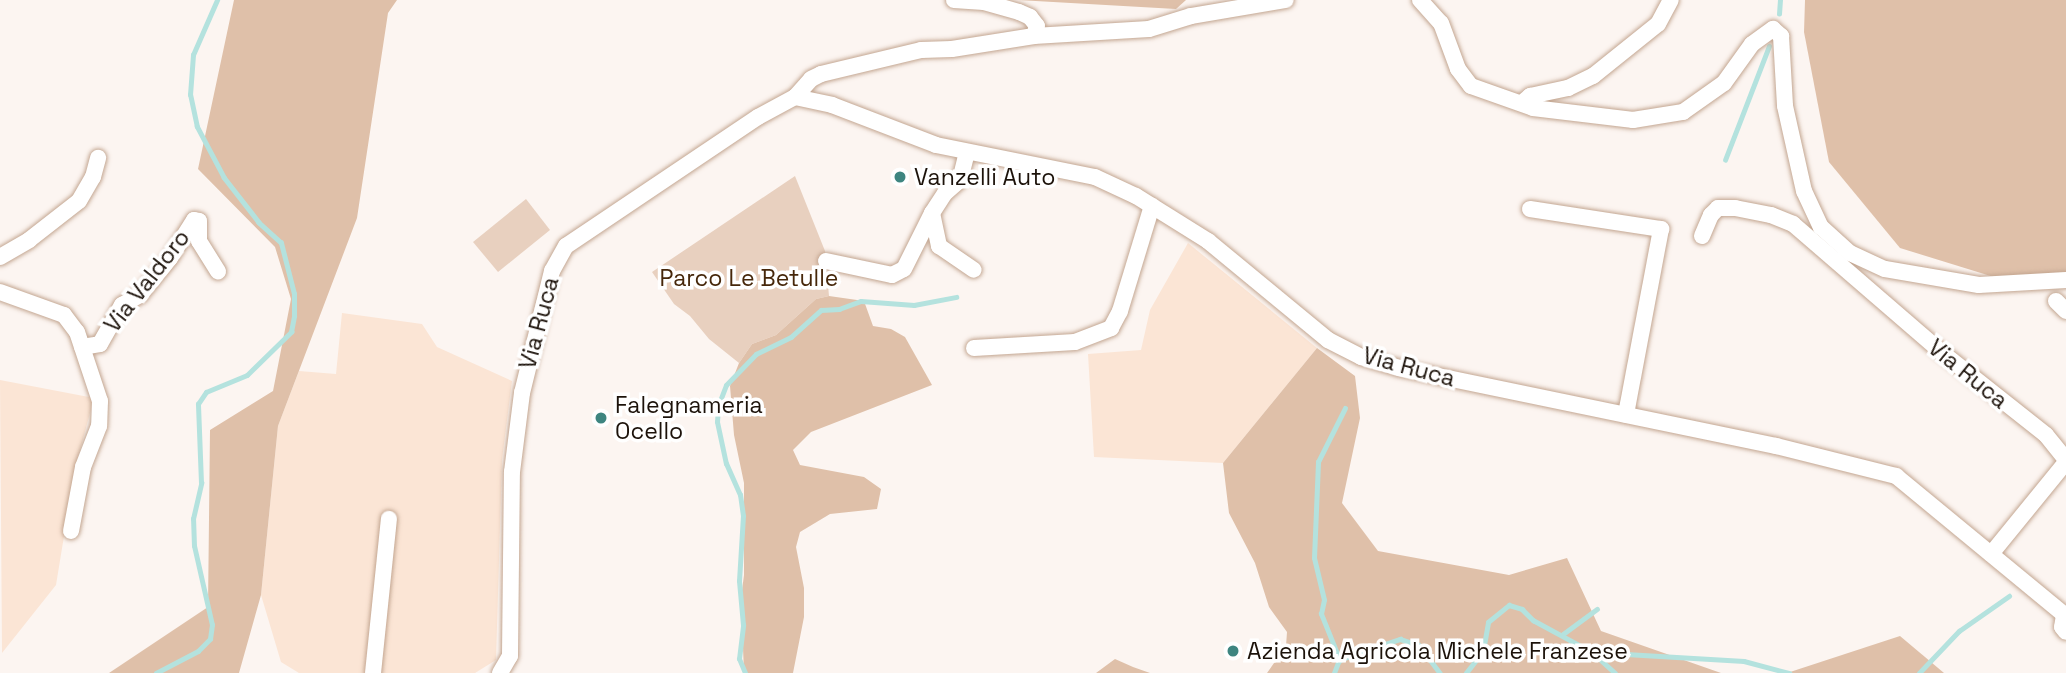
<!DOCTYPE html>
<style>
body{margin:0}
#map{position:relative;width:2066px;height:673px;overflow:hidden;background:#fcf5f1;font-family:"Space Grotesk",sans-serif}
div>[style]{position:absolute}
.built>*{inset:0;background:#fbe5d5}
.green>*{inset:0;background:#e8d0bf}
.forest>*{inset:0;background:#dfc0a9}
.stream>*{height:4.5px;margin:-2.25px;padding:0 2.25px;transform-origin:2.25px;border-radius:2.25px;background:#b4e2de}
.roads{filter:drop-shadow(0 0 2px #c3a691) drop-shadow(0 0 2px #c3a691)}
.minor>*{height:16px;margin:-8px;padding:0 8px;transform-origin:8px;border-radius:8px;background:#fff}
.dots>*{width:19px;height:19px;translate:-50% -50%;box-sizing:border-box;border:4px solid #fff;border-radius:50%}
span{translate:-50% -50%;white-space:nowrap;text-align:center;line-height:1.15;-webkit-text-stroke:7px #fff;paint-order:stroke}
.poi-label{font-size:23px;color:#1c120a}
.left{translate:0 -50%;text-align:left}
.park-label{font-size:23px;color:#46270a}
.street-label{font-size:23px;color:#1c120a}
</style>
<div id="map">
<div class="built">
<div style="clip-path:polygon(1188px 243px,1317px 348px,1223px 463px,1094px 457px,1088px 354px,1141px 350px,1150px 310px)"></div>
<div style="clip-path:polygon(342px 313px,422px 324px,437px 347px,512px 381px,502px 460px,496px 660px,475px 673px,299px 673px,281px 662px,261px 595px,278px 426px,299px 371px,336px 374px)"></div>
<div style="clip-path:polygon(0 380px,94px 398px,75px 469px,56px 585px,2px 653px)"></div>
</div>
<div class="green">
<div style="clip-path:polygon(795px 176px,825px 251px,829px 296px,816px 299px,776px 335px,752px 344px,739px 363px,709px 339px,690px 316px,674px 304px,652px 272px)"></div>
<div style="clip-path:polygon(526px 199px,550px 230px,498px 272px,473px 242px)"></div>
</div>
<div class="forest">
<div style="clip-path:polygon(234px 0,397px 0,388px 13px,357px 218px,278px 426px,261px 595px,239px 673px,109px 673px,208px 607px,210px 430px,273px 391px,291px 299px,275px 247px,198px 169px)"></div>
<div style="clip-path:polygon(1018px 0,1186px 0,1176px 9px)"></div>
<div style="clip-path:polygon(1805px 0,2066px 0,2066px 283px,2010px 282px,1900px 248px,1829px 162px,1804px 32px)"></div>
<div style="clip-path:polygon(829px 296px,864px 301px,873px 326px,891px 329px,905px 337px,932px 385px,811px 432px,793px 450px,800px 465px,864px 477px,881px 489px,877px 509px,830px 514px,800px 532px,796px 547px,804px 588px,804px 617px,793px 673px,744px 673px,741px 598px,744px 575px,744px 483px,734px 435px,730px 386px,739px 363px,752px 344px,776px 335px,816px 299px)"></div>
<div style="clip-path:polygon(1317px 348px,1355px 376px,1360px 418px,1342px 503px,1378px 551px,1509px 575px,1567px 558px,1601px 631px,1721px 673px,1267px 673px,1286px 646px,1287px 632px,1269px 607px,1255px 563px,1229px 513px,1223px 463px)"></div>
<div style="clip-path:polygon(1900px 636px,1944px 673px,1787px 673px)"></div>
<div style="clip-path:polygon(1115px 659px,1133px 667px,1150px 673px,1096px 673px)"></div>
</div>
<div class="stream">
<div style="left:1779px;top:14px;width:14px;rotate:-86deg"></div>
<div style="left:1725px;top:160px;width:122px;rotate:-68.9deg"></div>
<div style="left:1563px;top:634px;width:42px;rotate:-36.3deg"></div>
<div style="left:1592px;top:652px;width:31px;rotate:42deg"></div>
<div style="left:1340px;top:661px;width:51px;rotate:-112deg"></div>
<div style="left:1321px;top:614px;width:14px;rotate:-78deg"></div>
<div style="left:1324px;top:600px;width:43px;rotate:-103.4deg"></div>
<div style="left:1314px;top:558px;width:96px;rotate:-87.6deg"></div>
<div style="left:1318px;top:462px;width:60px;rotate:-63.4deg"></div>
<div style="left:156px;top:673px;width:47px;rotate:-27.6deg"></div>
<div style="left:198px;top:651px;width:17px;rotate:-45deg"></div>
<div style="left:210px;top:639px;width:14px;rotate:-82deg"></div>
<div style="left:212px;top:625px;width:81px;rotate:-102.8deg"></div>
<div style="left:194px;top:546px;width:27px;rotate:-92deg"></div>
<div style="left:193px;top:519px;width:37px;rotate:-77deg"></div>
<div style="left:201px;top:483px;width:79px;rotate:-92.2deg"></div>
<div style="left:198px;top:404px;width:14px;rotate:-56deg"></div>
<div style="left:206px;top:392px;width:44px;rotate:-22.5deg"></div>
<div style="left:247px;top:375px;width:62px;rotate:-44.3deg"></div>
<div style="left:291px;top:332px;width:16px;rotate:-79deg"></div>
<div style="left:294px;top:316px;width:22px;rotate:-90deg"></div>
<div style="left:294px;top:294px;width:53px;rotate:-104.3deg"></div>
<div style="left:281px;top:243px;width:30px;rotate:-138deg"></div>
<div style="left:259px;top:223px;width:57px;rotate:-127.9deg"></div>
<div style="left:224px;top:178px;width:58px;rotate:-117.9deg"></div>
<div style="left:197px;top:127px;width:33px;rotate:-102deg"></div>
<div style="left:190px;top:95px;width:40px;rotate:-85.7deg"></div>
<div style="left:193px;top:55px;width:60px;rotate:-66.4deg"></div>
<div style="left:745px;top:673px;width:15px;rotate:-113deg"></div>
<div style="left:739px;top:659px;width:34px;rotate:-83deg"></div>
<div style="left:743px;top:625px;width:44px;rotate:-95.2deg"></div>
<div style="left:739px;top:581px;width:65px;rotate:-86.5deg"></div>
<div style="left:743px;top:516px;width:21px;rotate:-98deg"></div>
<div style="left:740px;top:495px;width:34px;rotate:-114deg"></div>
<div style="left:726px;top:464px;width:43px;rotate:-102.1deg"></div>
<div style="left:717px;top:422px;width:16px;rotate:-86deg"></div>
<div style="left:718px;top:406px;width:22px;rotate:-69deg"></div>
<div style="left:726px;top:385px;width:43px;rotate:-45.9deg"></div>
<div style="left:756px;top:354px;width:39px;rotate:-26deg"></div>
<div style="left:791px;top:337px;width:40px;rotate:-42deg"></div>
<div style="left:821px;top:310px;width:18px;rotate:-3deg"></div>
<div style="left:839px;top:309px;width:23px;rotate:-20deg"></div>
<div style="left:861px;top:301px;width:53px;rotate:4.3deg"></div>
<div style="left:914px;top:305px;width:43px;rotate:-10.8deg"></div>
<div style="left:1334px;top:673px;width:14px;rotate:-69deg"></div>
<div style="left:1339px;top:660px;width:65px;rotate:-19deg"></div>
<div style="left:1400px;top:639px;width:20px;rotate:18deg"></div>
<div style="left:1419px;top:645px;width:35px;rotate:53deg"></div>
<div style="left:1466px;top:673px;width:28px;rotate:-52deg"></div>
<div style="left:1483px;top:651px;width:29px;rotate:-80deg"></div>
<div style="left:1488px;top:622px;width:27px;rotate:-39deg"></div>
<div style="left:1509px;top:605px;width:14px;rotate:17deg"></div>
<div style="left:1522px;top:609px;width:16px;rotate:45deg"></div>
<div style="left:1533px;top:620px;width:67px;rotate:28.5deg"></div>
<div style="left:1592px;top:652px;width:152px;rotate:3.4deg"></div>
<div style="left:1744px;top:661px;width:47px;rotate:14.9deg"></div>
<div style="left:1919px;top:673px;width:58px;rotate:-46.4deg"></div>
<div style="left:1959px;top:631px;width:61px;rotate:-35deg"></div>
</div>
<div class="roads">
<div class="minor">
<div style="left:954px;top:0;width:30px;rotate:4deg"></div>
<div style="left:984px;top:2px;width:36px;rotate:16deg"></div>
<div style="left:1019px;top:12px;width:12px;rotate:24deg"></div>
<div style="left:1030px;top:17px;width:11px;rotate:52deg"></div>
<div style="left:1037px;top:26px;width:10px;rotate:107deg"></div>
<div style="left:1420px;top:0;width:31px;rotate:48deg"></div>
<div style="left:1441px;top:23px;width:49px;rotate:69.7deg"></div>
<div style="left:1458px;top:69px;width:21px;rotate:53deg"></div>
<div style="left:1471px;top:86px;width:66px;rotate:19.5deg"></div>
<div style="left:1533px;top:108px;width:101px;rotate:6.8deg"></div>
<div style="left:1633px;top:120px;width:51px;rotate:-9.1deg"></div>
<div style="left:1683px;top:112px;width:50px;rotate:-35.3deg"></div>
<div style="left:1724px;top:83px;width:48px;rotate:-54.3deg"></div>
<div style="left:1752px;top:44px;width:26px;rotate:-36deg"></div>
<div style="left:1773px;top:29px;width:11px;rotate:41deg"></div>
<div style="left:1781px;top:36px;width:70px;rotate:86.7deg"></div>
<div style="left:1785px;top:106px;width:87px;rotate:77.4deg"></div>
<div style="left:1804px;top:191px;width:40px;rotate:65deg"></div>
<div style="left:1821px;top:227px;width:39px;rotate:42deg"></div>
<div style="left:1850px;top:253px;width:38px;rotate:25deg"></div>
<div style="left:1885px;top:269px;width:95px;rotate:9.7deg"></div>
<div style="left:1979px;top:285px;width:87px;rotate:-3.3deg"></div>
<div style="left:795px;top:97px;width:24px;rotate:-48deg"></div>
<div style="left:811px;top:79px;width:11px;rotate:-27deg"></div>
<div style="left:821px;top:74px;width:103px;rotate:-13.5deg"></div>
<div style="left:921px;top:50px;width:31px;rotate:-2deg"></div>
<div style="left:952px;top:49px;width:83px;rotate:-9deg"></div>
<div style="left:1034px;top:36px;width:115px;rotate:-3.5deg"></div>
<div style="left:1149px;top:29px;width:44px;rotate:-17.2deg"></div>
<div style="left:1191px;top:16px;width:96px;rotate:-9.6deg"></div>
<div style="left:1522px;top:103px;width:11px;rotate:-41deg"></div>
<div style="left:1530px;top:96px;width:39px;rotate:-12deg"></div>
<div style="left:1568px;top:88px;width:28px;rotate:-26deg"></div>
<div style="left:1593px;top:76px;width:83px;rotate:-38.7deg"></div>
<div style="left:1658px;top:24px;width:27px;rotate:-62deg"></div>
<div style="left:967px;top:152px;width:29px;rotate:104deg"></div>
<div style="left:960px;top:180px;width:20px;rotate:139deg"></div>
<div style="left:945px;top:193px;width:24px;rotate:123deg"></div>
<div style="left:932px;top:213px;width:34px;rotate:78deg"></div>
<div style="left:939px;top:246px;width:42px;rotate:34.4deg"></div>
<div style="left:1530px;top:209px;width:133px;rotate:8.7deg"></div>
<div style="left:1661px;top:229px;width:189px;rotate:100.7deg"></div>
<div style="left:1702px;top:236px;width:23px;rotate:-67deg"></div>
<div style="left:1711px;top:215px;width:10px;rotate:-45deg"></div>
<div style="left:1718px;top:208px;width:17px"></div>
<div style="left:1735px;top:208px;width:37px;rotate:11deg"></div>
<div style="left:1771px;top:215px;width:24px;rotate:22deg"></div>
<div style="left:1793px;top:224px;width:194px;rotate:40.8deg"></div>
<div style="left:1940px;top:351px;width:135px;rotate:38.4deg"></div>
<div style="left:2046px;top:435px;width:32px;rotate:51deg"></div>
<div style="left:0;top:257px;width:34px;rotate:-30deg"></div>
<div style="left:29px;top:240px;width:63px;rotate:-38deg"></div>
<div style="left:79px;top:201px;width:28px;rotate:-60deg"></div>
<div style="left:93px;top:177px;width:20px;rotate:-75deg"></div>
<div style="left:826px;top:261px;width:67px;rotate:12deg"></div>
<div style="left:892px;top:275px;width:13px;rotate:-27deg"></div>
<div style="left:904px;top:269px;width:63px;rotate:-63.4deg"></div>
<div style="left:0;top:292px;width:68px;rotate:19.8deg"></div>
<div style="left:64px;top:315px;width:21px;rotate:53deg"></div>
<div style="left:77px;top:332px;width:73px;rotate:71.6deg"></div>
<div style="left:100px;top:401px;width:25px;rotate:92deg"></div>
<div style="left:99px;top:426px;width:44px;rotate:111.3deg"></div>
<div style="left:83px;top:467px;width:65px;rotate:100.6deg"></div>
<div style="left:2056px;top:301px;width:14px;rotate:45deg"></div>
<div style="left:82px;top:347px;width:18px;rotate:-9deg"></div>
<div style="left:100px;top:344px;width:45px;rotate:-60.6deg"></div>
<div style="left:122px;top:305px;width:21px;rotate:-29deg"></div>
<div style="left:140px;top:295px;width:48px;rotate:-51deg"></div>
<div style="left:170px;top:258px;width:45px;rotate:-57.7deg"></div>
<div style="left:194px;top:220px;width:5px;rotate:11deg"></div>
<div style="left:199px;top:221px;width:20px;rotate:90deg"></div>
<div style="left:199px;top:241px;width:36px;rotate:58deg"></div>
<div style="left:974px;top:348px;width:101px;rotate:-3.4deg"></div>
<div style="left:1075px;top:342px;width:39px;rotate:-21deg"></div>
<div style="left:1111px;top:328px;width:19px;rotate:-62deg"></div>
<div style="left:1120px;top:311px;width:110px;rotate:-73.1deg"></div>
<div style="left:1991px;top:554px;width:119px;rotate:-50.8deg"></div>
<div style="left:2064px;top:615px;width:12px;rotate:99deg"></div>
<div style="left:2062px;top:627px;width:6px;rotate:51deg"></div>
<div style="left:373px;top:673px;width:155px;rotate:-84.1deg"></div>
<div style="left:500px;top:673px;width:20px;rotate:-60deg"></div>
<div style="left:510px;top:656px;width:184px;rotate:-89.4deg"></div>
<div style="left:512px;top:472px;width:80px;rotate:-82.8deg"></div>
<div style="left:522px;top:393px;width:126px;rotate:-76.2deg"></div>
<div style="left:552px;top:271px;width:29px;rotate:-61deg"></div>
<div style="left:566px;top:246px;width:231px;rotate:-33.9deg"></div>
<div style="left:758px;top:117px;width:42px;rotate:-28.4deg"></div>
<div style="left:795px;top:97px;width:38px;rotate:12deg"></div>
<div style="left:832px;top:105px;width:111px;rotate:21deg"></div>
<div style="left:936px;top:145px;width:162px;rotate:11.4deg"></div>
<div style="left:1095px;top:177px;width:45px;rotate:24.9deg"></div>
<div style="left:1136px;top:196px;width:85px;rotate:32deg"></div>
<div style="left:1208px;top:241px;width:156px;rotate:39.5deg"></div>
<div style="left:1328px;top:340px;width:37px;rotate:27deg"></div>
<div style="left:1361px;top:357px;width:40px;rotate:16deg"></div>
<div style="left:1399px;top:368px;width:385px;rotate:11.7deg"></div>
<div style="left:1776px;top:446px;width:124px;rotate:14deg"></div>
<div style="left:1896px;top:476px;width:220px;rotate:39.5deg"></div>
</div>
</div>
<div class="dots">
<div style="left:900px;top:177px;background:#3e8580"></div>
<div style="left:601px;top:418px;background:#3e8580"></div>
<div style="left:1233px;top:651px;background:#3e8580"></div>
</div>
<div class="poi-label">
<span class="left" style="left:914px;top:177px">Vanzelli Auto</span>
<span class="left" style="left:615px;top:418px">Falegnameria<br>Ocello</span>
<span class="left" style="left:1247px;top:651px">Azienda Agricola Michele Franzese</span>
</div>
<div class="park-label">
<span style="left:749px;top:278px">Parco Le Betulle</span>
</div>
<div class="street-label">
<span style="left:147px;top:281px;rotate:-52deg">Via Valdoro</span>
<span style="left:539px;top:323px;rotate:-75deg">Via Ruca</span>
<span style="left:1409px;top:367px;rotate:15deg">Via Ruca</span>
<span style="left:1968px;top:374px;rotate:39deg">Via Ruca</span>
</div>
</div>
